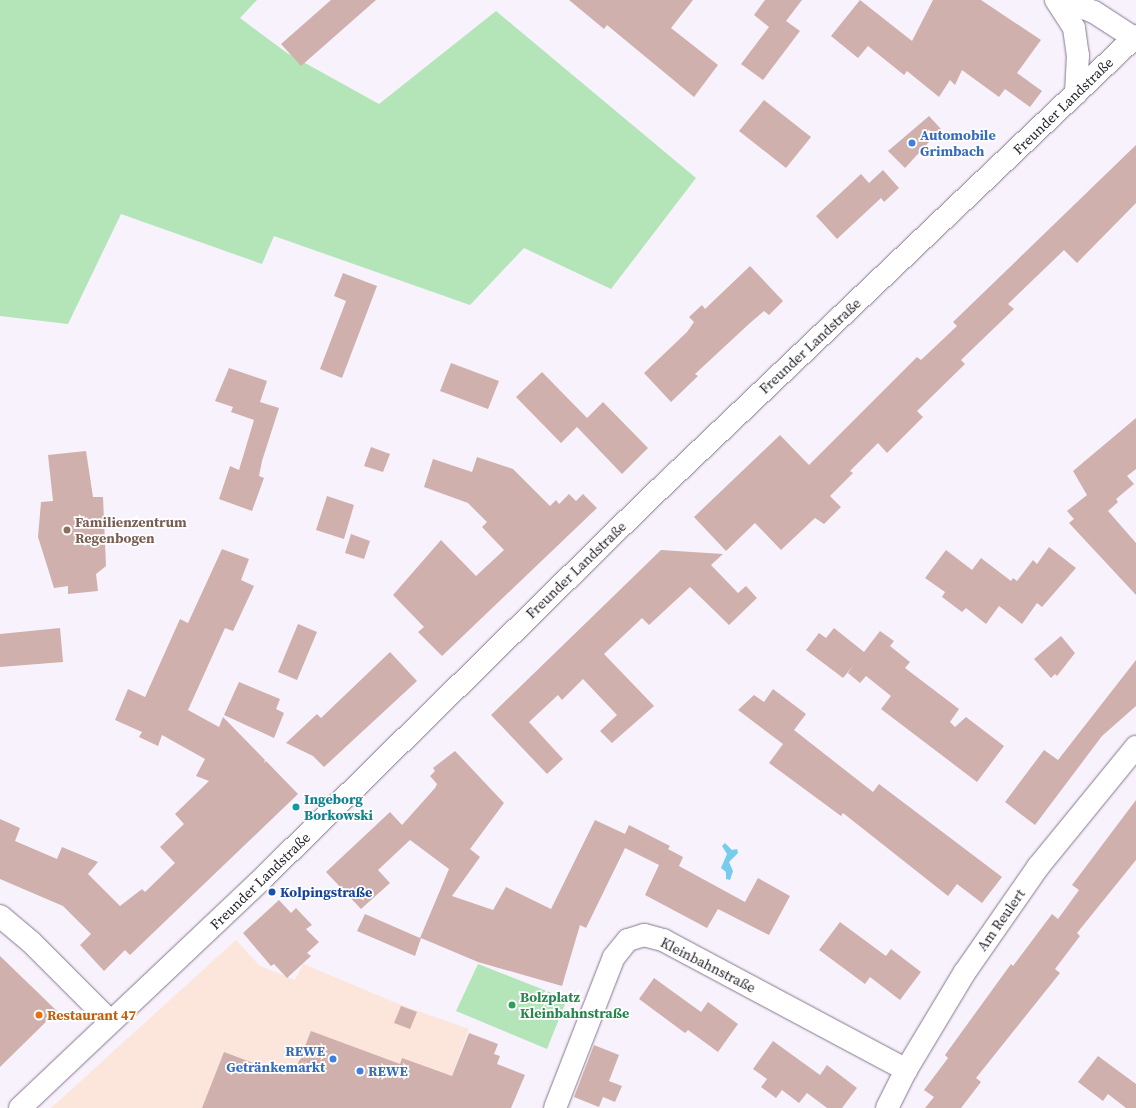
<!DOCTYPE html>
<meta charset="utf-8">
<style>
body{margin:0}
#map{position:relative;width:1136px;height:1108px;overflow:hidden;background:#f8f2fc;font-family:"Source Serif 4",serif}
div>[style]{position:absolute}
.commercial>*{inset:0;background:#fce5da}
.green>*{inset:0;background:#b3e5b9}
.water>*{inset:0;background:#75cdeb}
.building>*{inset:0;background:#d0b0ac}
.roads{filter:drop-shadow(0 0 1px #85778e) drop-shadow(0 0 1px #85778e)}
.street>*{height:22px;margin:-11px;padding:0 11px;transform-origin:11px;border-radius:11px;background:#fff}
.secondary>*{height:22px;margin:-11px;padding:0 11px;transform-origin:11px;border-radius:11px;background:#fff}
.primary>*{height:22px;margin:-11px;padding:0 11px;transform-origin:11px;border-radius:11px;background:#fff}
.dots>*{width:11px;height:11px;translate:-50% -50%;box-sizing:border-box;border:2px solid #fff;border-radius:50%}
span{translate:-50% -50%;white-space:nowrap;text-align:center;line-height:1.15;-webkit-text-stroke:3.5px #fff;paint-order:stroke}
.street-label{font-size:14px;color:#26202a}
.shop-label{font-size:14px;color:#366cbe;font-weight:700}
.left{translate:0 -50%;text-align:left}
.right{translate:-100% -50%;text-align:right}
.education-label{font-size:14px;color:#785e54;font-weight:700}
.culture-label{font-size:14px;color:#0d838f;font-weight:700}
.transit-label{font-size:14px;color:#164399;font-weight:700}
.leisure-label{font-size:14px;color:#27864d;font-weight:700}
.food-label{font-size:14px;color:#c56008;font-weight:700}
</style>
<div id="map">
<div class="commercial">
<div style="clip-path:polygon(236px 940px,260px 966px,295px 980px,303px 964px,401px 1005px,469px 1029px,449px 1083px,453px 1108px,51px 1108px)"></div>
</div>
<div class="green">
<div style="clip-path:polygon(0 0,257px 0,240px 18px,287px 53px,379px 104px,496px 11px,696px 178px,611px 289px,524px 248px,470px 305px,274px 236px,262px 264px,121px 214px,68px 324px,0 316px)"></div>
<div style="clip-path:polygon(478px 964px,567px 999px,547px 1049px,456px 1011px)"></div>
</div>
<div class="water">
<div style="clip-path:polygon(725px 843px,732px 850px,737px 849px,738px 853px,729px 862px,733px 871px,730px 880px,726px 879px,726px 872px,721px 868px,727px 854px,722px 846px)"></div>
</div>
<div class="building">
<div style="clip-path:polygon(331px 0,376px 0,301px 66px,281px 44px)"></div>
<div style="clip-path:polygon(569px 0,693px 0,671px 28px,718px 65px,694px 97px,607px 25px,604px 29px)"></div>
<div style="clip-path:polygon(765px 0,802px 0,786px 21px,800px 31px,763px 80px,741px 64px,769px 27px,754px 15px)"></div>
<div style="clip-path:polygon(860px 0,912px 41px,933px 0,981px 0,1041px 40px,1017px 73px,1042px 91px,1030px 107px,1005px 89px,999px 97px,962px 70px,955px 85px,950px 80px,939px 97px,907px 71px,904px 75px,868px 46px,858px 58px,831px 36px)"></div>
<div style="clip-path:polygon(764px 100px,811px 137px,786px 168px,739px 131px)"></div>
<div style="clip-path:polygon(929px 116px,941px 129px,905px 168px,888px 151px)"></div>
<div style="clip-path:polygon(1136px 145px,1136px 203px,1077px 263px,1064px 250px,1008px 304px,1014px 309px,961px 360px,965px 364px,917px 411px,923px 417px,887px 453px,878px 443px,850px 471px,853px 473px,830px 496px,841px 507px,824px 524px,815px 518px,781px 550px,755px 523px,726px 551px,694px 517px,780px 435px,809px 465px,917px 357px,921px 360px,957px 326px,953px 322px)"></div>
<div style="clip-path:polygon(883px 170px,899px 188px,884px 202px,881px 198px,837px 239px,816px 216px,861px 174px,869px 183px)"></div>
<div style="clip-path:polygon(750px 266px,783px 301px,769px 315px,764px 311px,750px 323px,695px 374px,698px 376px,671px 402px,644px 373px,687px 332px,694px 322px,689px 317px,702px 305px,705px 309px)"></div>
<div style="clip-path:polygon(343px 273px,377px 286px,342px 378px,320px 369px,346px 301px,334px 296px)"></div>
<div style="clip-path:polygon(451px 363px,499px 381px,488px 409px,440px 391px)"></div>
<div style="clip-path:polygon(229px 368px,267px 381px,260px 402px,279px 408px,262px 461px,259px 476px,264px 478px,252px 511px,219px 499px,230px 466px,239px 470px,254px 420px,231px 412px,233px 407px,215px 401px)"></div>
<div style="clip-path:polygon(542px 372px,587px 418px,603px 402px,648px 448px,622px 474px,577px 427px,561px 443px,516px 397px)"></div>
<div style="clip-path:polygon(1136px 418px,1136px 469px,1127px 476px,1134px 484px,1116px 499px,1118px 502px,1108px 511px,1136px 543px,1136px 595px,1069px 523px,1074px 519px,1067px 511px,1087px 495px,1073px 471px)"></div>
<div style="clip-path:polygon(371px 447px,390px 454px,383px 472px,364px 466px)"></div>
<div style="clip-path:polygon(86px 451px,93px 497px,103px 497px,106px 566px,96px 574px,98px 591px,68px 594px,68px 586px,54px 588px,38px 537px,41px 502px,53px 501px,48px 455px)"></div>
<div style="clip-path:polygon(477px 457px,513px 469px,550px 506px,556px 500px,559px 504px,569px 494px,576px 501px,583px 494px,597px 508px,442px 656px,418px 632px,424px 627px,393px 595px,441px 540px,476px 576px,504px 550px,482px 527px,487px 522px,468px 503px,424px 487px,433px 459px,472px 472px)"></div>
<div style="clip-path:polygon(327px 496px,354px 505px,344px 539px,316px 530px)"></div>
<div style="clip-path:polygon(351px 534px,370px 541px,364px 559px,345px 553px)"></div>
<div style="clip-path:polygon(1049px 547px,1076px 568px,1042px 607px,1037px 603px,1022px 624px,999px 606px,986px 624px,966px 608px,962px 612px,942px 597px,945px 592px,925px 578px,946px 550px,972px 570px,981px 558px,1011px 581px,1013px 578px,1017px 581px,1033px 560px,1037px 564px)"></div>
<div style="clip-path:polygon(222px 549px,249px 559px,241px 580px,254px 586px,233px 631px,225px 628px,188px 710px,219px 727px,223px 717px,265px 760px,264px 763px,266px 761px,298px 794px,130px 955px,125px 950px,104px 971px,80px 945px,91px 934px,63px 906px,0 879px,0 819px,20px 828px,15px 841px,57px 859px,62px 847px,98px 862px,88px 874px,120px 906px,142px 889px,145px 892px,175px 863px,160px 847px,184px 824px,175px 814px,209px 781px,196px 776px,205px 759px,162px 735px,158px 746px,139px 737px,142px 732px,115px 720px,128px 689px,145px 697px,180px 619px,188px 623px)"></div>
<div style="clip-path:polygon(661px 550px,723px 554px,711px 565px,738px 593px,746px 586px,757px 598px,729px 625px,690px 587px,649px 625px,642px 618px,604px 654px,654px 706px,612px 743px,600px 731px,617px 715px,583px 679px,562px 700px,558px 695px,529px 722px,563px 759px,547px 774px,491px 715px)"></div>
<div style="clip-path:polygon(298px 624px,317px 632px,297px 680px,278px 672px)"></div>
<div style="clip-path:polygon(60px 628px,63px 662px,0 667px,0 634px)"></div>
<div style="clip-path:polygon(834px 628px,864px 652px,880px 631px,894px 641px,890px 646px,910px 662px,905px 668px,959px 709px,950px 722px,955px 727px,966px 717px,1004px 746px,977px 782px,881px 709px,891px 696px,866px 676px,860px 683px,848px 673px,853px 666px,843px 678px,806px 650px,819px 633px,826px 638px)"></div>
<div style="clip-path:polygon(1061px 636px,1075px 653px,1057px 676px,1055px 674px,1051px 678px,1034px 659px)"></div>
<div style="clip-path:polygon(390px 652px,417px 681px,324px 767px,313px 756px,286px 743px,317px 714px,321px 718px)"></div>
<div style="clip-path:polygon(1136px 660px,1136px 706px,1102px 736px,1035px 825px,1005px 802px,1044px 750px,1058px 760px)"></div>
<div style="clip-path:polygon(239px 682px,280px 699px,276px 709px,284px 713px,274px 738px,224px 715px)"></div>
<div style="clip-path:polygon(773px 689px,806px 714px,794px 730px,873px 792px,879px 784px,1002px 877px,982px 903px,957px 884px,948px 896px,843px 813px,841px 816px,769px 763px,783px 744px,738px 710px,754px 695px,764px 702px)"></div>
<div style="clip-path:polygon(455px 751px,504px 803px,470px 849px,480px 857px,452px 896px,493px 910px,506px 887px,551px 909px,595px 820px,625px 834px,629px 825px,670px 846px,668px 849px,683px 857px,679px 866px,745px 902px,758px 878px,790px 896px,769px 935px,718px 909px,707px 928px,645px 895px,659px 865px,625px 848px,586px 928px,580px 925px,562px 986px,478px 962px,421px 938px,415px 956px,357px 931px,365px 914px,420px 938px,449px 869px,410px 840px,378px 870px,390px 883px,361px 909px,326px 872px,390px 812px,402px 825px,435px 788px,437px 784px,430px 776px,435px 771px,433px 768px)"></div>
<div style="clip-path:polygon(1136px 800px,1136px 860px,1077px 933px,1080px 936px,1055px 969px,1060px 973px,976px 1078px,981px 1082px,961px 1108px,925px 1108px,934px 1097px,924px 1090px,948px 1058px,945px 1055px,1011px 964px,1013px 966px,1052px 914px,1058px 919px,1079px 890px,1072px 885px)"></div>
<div style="clip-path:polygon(279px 900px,291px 913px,296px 908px,312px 925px,306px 929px,319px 942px,307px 953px,311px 956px,287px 978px,274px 964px,271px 966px,243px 933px)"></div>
<div style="clip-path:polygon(840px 922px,886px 956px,891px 949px,921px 972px,900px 1000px,870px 977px,865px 984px,819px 950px)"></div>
<div style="clip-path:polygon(0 956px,57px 1011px,0 1067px)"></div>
<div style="clip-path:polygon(654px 978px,701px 1012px,708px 1002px,738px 1024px,718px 1052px,688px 1030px,685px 1033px,639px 999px)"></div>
<div style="clip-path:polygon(401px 1006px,417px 1012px,410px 1029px,394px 1023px)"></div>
<div style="clip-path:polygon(311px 1031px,400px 1064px,402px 1058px,452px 1076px,469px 1033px,498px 1044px,494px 1054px,500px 1056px,497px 1064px,525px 1075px,511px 1108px,202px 1108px,224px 1052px,285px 1075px,287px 1068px,295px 1071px)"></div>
<div style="clip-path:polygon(773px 1041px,820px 1075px,827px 1065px,857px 1088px,842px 1108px,827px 1108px,807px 1093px,799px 1103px,782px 1090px,776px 1098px,761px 1087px,767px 1079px,753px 1069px)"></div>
<div style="clip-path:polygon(594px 1045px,619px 1055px,609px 1081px,622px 1086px,615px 1102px,603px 1097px,599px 1107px,574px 1097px)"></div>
<div style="clip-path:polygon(1098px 1056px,1136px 1084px,1136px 1108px,1126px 1108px,1108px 1094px,1103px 1101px,1078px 1082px)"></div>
</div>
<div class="roads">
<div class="street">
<div style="left:0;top:916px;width:40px;rotate:40deg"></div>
<div style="left:31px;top:942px;width:112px;rotate:45deg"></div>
<div style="left:555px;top:1108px;width:162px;rotate:-68.7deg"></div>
<div style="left:614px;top:957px;width:22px;rotate:-51deg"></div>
<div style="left:628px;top:940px;width:17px;rotate:-17deg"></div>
<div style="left:644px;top:935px;width:20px;rotate:15deg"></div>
<div style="left:663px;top:940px;width:276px;rotate:28.1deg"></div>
<div style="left:887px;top:1108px;width:42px;rotate:-63.4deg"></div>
<div style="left:906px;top:1070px;width:114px;rotate:-59deg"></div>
<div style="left:965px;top:972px;width:128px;rotate:-55.2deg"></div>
<div style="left:1038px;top:867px;width:155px;rotate:-50.8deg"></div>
</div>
<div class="secondary">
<div style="left:1064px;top:0;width:32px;rotate:22deg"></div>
<div style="left:1094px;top:12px;width:48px;rotate:33deg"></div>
</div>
<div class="primary">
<div style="left:1056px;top:0;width:33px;rotate:57deg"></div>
<div style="left:1074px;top:28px;width:27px;rotate:82deg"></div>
<div style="left:1078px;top:55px;width:39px;rotate:93deg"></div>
<div style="left:20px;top:1108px;width:335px;rotate:-43.4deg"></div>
<div style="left:263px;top:878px;width:541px;rotate:-44.48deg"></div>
<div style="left:649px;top:499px;width:672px;rotate:-43.55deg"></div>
</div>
</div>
<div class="dots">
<div style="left:912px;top:143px;background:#3f7fe0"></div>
<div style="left:67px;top:530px;background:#8d6e63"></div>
<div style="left:296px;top:807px;background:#0f9aa8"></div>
<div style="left:272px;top:892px;background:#1a4fb4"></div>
<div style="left:512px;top:1005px;background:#2e9e5b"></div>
<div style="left:39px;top:1015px;background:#e8710a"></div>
<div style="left:333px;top:1059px;background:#3f7fe0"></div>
<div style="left:360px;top:1071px;background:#3f7fe0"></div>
</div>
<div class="street-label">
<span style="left:1063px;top:106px;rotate:-44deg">Freunder Landstraße</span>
<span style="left:810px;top:346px;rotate:-43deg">Freunder Landstraße</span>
<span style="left:576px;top:570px;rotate:-44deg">Freunder Landstraße</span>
<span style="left:260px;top:881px;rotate:-44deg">Freunder Landstraße</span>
<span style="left:1001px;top:920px;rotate:-55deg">Am Reulert</span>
<span style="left:708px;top:965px;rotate:27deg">Kleinbahnstraße</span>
</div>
<div class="shop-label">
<span class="left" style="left:920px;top:143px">Automobile<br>Grimbach</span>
<span class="right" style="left:325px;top:1059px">REWE<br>Getränkemarkt</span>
<span class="left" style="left:368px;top:1071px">REWE</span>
</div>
<div class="education-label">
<span class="left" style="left:75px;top:530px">Familienzentrum<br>Regenbogen</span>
</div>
<div class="culture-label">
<span class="left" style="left:304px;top:807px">Ingeborg<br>Borkowski</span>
</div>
<div class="transit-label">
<span class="left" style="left:280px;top:892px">Kolpingstraße</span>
</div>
<div class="leisure-label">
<span class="left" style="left:520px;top:1005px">Bolzplatz<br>Kleinbahnstraße</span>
</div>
<div class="food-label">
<span class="left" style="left:47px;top:1015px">Restaurant 47</span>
</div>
</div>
